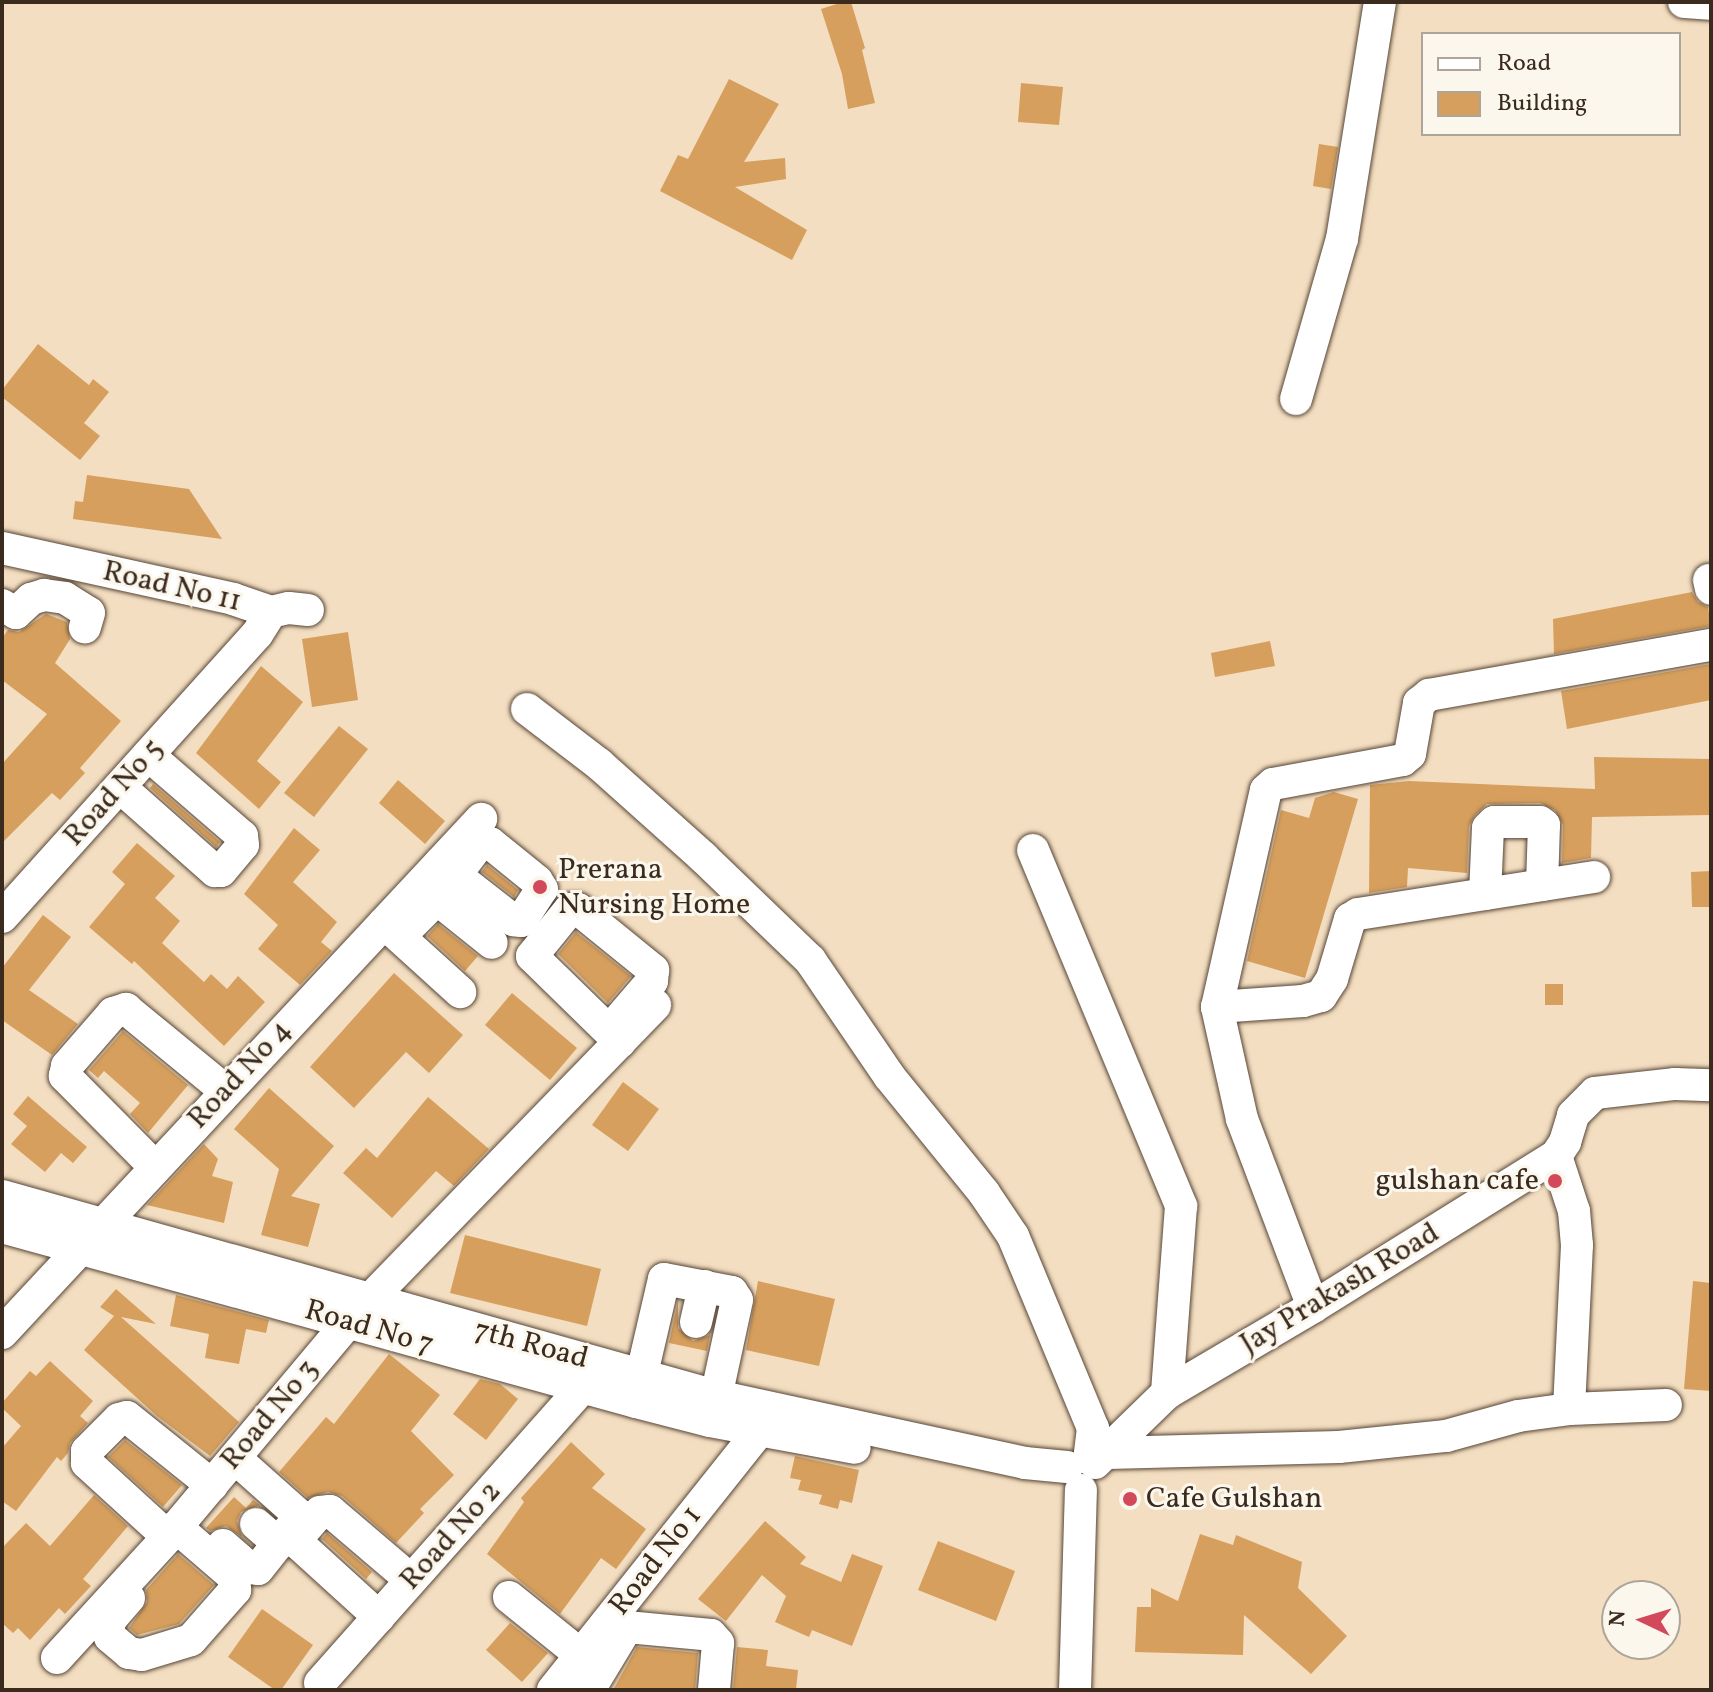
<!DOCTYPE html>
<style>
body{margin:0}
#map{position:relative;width:1713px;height:1692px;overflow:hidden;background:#f3dec1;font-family:Vollkorn,serif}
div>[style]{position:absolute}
.building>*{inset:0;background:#d69f5d}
.roads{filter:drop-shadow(0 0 2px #574536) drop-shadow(0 0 2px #574536)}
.minor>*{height:32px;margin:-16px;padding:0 16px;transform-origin:16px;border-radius:16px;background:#fff}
.dots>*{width:22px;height:22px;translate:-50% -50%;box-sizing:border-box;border:4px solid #fbf7ec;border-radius:50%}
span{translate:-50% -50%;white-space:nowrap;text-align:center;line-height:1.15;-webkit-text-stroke:6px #fbf7ec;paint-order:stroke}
.street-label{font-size:30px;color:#3b2a1e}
.poi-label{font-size:30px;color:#3b2a1e}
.left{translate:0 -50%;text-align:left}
.right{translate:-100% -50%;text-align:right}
.frame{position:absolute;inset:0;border:4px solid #3b2a1e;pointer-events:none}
.legend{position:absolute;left:1421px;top:32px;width:260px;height:104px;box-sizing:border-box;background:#fbf7ec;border:2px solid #aea59a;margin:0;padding:10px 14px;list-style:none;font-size:24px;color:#3b2a1e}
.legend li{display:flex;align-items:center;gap:16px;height:40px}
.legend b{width:40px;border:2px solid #aea59a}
.north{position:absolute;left:1601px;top:1580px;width:80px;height:80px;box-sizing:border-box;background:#fbf7ec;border:2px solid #aea59a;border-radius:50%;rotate:274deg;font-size:22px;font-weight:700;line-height:32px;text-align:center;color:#3b2a1e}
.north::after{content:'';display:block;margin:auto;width:28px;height:36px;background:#d1495b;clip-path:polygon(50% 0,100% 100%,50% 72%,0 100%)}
</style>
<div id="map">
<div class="building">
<div style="clip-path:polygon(843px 2px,851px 2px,865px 48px,862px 50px,875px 103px,848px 109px,842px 74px,821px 9px)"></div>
<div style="clip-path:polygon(729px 79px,779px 104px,744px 162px,785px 158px,786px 179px,735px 187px,807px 230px,792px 260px,660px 191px,678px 155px,688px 159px)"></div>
<div style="clip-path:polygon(1021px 83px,1063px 87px,1059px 125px,1018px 122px)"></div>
<div style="clip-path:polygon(1319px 144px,1338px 147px,1331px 189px,1313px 186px)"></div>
<div style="clip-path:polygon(38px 344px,89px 385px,93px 379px,109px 392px,84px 423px,100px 436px,80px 460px,2px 397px,2px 390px)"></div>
<div style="clip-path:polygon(87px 475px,189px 489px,222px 539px,73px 519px,75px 501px,83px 502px)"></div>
<div style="clip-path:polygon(1692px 592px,1698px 602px,1708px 607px,1711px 626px,1554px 654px,1553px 619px)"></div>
<div style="clip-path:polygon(46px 614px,67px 622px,70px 639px,55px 663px,121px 721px,80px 768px,85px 773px,60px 800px,52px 793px,2px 843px,2px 764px,47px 714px,2px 680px,2px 638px,8px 630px,19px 632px)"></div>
<div style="clip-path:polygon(348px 632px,358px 700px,312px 707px,302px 639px)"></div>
<div style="clip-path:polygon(1270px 641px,1275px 666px,1215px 677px,1211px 653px)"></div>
<div style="clip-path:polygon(1711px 664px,1711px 700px,1567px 729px,1561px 691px)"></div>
<div style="clip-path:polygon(261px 666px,303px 702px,257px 761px,281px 782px,259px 809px,196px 753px)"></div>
<div style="clip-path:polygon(339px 726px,368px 749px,314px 817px,284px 793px)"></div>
<div style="clip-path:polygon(1594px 757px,1711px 759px,1711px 815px,1592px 817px,1591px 858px,1562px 863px,1563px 825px,1555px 810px,1540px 803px,1487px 804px,1475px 815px,1469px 826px,1467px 873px,1408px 868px,1407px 887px,1369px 893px,1370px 785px,1409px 781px,1595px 789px)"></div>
<div style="clip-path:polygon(398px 780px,445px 821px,425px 844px,379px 803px)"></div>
<div style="clip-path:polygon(153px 784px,220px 842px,216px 847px,150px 788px)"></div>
<div style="clip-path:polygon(1334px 792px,1358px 799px,1305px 978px,1247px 961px,1281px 810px,1309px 818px,1315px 798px)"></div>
<div style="clip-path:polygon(294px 828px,320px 850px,293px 882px,337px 922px,321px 942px,332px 951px,300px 985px,258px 949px,278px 925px,244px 894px)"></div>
<div style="clip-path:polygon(137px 843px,175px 876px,155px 898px,180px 921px,162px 943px,204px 982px,211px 974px,227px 989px,238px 976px,265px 1002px,224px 1046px,134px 961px,132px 964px,89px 927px,125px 884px,112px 872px)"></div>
<div style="clip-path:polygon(487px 865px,518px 890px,514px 897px,482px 872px)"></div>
<div style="clip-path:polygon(1711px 871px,1711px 907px,1692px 907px,1691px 872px)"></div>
<div style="clip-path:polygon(43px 915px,71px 937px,29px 990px,78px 1024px,52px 1055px,2px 1020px,2px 968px)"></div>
<div style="clip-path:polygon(438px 924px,478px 956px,465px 971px,427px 936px)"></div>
<div style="clip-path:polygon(576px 932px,631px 976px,608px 1003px,558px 954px)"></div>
<div style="clip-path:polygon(394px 973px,463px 1035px,429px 1073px,406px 1052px,354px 1108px,310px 1067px)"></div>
<div style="clip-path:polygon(1545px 984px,1563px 984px,1563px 1005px,1545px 1005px)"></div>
<div style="clip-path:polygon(512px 993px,577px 1048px,550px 1080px,485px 1025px)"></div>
<div style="clip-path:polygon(123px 1031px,188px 1085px,148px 1133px,130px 1114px,140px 1103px,104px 1071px,98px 1078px,89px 1070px)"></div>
<div style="clip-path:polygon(623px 1082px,659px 1109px,628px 1151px,592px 1125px)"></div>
<div style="clip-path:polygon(269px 1088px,334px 1146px,291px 1196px,320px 1204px,308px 1247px,261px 1235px,279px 1169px,234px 1129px)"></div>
<div style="clip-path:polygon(28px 1096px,87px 1147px,73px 1163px,61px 1153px,45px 1172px,11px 1144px,27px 1126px,13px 1114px)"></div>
<div style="clip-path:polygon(428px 1097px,489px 1149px,454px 1186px,436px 1171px,392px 1218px,343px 1173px,366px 1148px,377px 1158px)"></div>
<div style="clip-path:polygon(204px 1144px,218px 1159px,212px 1176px,233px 1182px,224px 1223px,147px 1205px)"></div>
<div style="clip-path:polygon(465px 1235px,601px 1269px,587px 1326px,450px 1293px)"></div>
<div style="clip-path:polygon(758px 1281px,835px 1299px,819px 1366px,746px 1350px)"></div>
<div style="clip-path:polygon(1693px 1281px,1711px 1283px,1711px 1391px,1684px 1389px)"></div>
<div style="clip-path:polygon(116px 1289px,156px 1324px,121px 1317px,239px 1422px,210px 1456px,157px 1416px,84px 1350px,114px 1316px,100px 1307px)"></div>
<div style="clip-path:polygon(176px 1295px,269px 1320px,266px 1333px,246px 1329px,239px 1364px,205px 1358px,209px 1334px,170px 1326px)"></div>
<div style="clip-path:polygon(678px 1301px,678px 1328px,693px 1341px,710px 1335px,707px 1351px,669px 1343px)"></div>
<div style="clip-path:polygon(389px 1354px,440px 1395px,411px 1431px,454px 1475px,420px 1509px,424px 1513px,396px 1543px,342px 1496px,328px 1492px,308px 1498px,279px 1472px,326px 1417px,334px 1424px)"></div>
<div style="clip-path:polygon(50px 1361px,93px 1401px,80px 1416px,88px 1423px,70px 1443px,68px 1453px,61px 1461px,57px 1457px,16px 1511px,2px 1501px,2px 1448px,21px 1426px,2px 1408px,2px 1403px,30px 1371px,36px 1376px)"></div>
<div style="clip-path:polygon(480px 1379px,500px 1384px,518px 1399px,486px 1440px,453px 1414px)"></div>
<div style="clip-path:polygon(125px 1440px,182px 1485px,163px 1507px,108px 1457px)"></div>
<div style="clip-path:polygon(571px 1442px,605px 1474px,592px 1488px,646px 1529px,616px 1569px,601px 1558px,560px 1614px,487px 1554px,524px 1502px,521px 1498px)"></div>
<div style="clip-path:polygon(795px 1456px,859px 1470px,852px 1503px,840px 1500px,838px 1509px,819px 1504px,822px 1495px,798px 1490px,801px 1480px,790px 1478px)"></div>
<div style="clip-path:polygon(94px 1495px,128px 1526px,83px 1579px,91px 1586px,65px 1614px,59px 1608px,30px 1640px,18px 1628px,13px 1633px,2px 1623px,2px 1548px,26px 1523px,50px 1546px)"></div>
<div style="clip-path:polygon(234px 1497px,246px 1508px,253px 1500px,260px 1505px,241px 1512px,237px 1521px,242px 1537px,226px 1526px,210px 1531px,206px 1528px)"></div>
<div style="clip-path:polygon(765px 1521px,806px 1557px,800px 1564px,841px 1582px,852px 1554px,883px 1566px,852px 1646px,812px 1630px,809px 1637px,775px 1622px,786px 1596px,762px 1575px,726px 1621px,698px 1599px)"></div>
<div style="clip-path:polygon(327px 1533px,372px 1572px,366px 1579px,322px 1539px)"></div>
<div style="clip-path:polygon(1200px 1534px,1233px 1545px,1236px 1535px,1302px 1562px,1298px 1588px,1347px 1636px,1311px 1674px,1244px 1615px,1243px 1655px,1135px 1652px,1137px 1607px,1151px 1607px,1151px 1588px,1178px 1601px)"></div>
<div style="clip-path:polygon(938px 1541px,1015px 1571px,996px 1621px,918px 1590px)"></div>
<div style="clip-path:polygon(178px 1554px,214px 1585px,179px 1624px,137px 1635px,129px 1628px,147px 1602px,146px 1590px)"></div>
<div style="clip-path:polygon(262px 1609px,313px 1645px,281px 1690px,275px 1690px,228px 1657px)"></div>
<div style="clip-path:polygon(510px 1623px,548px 1653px,522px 1682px,486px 1650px)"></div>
<div style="clip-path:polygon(637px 1647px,698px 1653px,695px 1690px,613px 1690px)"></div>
<div style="clip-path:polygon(737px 1647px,768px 1650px,766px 1666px,798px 1670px,796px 1690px,733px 1690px)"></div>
</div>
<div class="roads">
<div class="minor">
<div style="left:1684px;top:2px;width:27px;rotate:4deg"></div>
<div style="left:1296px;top:399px;width:166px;rotate:-74deg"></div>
<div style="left:1342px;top:239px;width:240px;rotate:-80.9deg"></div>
<div style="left:2px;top:548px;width:237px;rotate:12.4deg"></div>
<div style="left:233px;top:599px;width:40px;rotate:18.9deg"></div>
<div style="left:271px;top:612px;width:26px;rotate:122deg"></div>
<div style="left:257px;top:634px;width:381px;rotate:132deg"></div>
<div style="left:1709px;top:580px;width:9px;rotate:77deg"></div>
<div style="left:2px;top:605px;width:16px;rotate:30deg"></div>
<div style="left:16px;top:613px;width:21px;rotate:-43deg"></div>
<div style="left:31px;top:599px;width:14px;rotate:-17deg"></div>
<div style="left:44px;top:595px;width:21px;rotate:8deg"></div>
<div style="left:65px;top:598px;width:28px;rotate:32deg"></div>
<div style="left:89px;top:613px;width:15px;rotate:106deg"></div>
<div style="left:271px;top:612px;width:18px;rotate:-13deg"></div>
<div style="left:289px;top:608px;width:19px;rotate:6deg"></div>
<div style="left:527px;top:709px;width:91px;rotate:37.4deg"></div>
<div style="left:599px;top:764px;width:140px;rotate:41.8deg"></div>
<div style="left:703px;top:857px;width:149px;rotate:43.9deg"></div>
<div style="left:810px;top:960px;width:140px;rotate:55.7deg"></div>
<div style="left:889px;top:1076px;width:151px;rotate:50.9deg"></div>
<div style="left:984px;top:1193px;width:52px;rotate:56deg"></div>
<div style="left:1013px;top:1236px;width:208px;rotate:67.4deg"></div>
<div style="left:1093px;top:1428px;width:31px;rotate:97deg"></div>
<div style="left:120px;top:787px;width:127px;rotate:41.5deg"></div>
<div style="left:215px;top:871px;width:6px"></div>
<div style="left:221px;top:871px;width:34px;rotate:-50deg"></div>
<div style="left:243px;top:845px;width:9px;rotate:-96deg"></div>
<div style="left:242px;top:836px;width:124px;rotate:-139.2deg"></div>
<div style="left:1033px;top:850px;width:386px;rotate:67.4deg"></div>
<div style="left:1181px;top:1206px;width:188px;rotate:94.3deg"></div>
<div style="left:440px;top:863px;width:93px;rotate:38deg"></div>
<div style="left:513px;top:920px;width:8px;rotate:7deg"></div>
<div style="left:521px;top:921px;width:38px;rotate:-57deg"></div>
<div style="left:542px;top:889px;width:9px;rotate:-122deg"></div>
<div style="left:537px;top:881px;width:60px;rotate:-141deg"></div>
<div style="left:490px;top:843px;width:11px;rotate:175deg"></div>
<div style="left:479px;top:844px;width:34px;rotate:127deg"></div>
<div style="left:1485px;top:894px;width:66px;rotate:-87.4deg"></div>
<div style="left:1488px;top:828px;width:8px;rotate:-45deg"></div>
<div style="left:1494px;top:822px;width:46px"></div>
<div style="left:1540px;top:822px;width:5px;rotate:37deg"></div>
<div style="left:1544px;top:825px;width:60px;rotate:91.9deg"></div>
<div style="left:384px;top:923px;width:103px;rotate:42.2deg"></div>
<div style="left:407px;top:929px;width:42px;rotate:-45deg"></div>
<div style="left:437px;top:899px;width:70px;rotate:38.7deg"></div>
<div style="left:1217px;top:1007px;width:86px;rotate:-4deg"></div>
<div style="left:1303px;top:1001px;width:19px;rotate:-16deg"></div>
<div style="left:1321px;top:996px;width:20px;rotate:-57deg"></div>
<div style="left:1332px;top:979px;width:63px;rotate:-73.3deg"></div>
<div style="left:1350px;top:919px;width:9px;rotate:-32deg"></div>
<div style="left:1358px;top:914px;width:239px;rotate:-8.9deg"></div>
<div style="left:620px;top:1042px;width:123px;rotate:-135.7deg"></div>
<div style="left:532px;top:956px;width:60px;rotate:-51deg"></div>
<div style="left:570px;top:909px;width:8px"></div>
<div style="left:578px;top:909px;width:97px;rotate:39.1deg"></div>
<div style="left:653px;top:970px;width:11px;rotate:95deg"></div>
<div style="left:652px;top:981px;width:48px;rotate:130.7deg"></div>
<div style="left:1556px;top:1156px;width:58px;rotate:71.9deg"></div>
<div style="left:1574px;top:1211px;width:34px;rotate:85deg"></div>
<div style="left:1577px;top:1245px;width:164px;rotate:92.8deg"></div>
<div style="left:154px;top:1166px;width:127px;rotate:-134.7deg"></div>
<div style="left:65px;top:1076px;width:10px;rotate:-79deg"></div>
<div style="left:67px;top:1066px;width:70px;rotate:-49deg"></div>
<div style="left:113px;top:1013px;width:14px;rotate:-17deg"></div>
<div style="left:126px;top:1009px;width:129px;rotate:39.4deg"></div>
<div style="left:2px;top:1196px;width:741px;rotate:15.65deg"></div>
<div style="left:716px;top:1396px;width:316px;rotate:12.2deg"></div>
<div style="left:1025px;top:1463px;width:42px;rotate:5.4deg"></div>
<div style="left:2px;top:1227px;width:658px;rotate:15.43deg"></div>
<div style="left:636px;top:1402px;width:76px;rotate:14.4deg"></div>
<div style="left:710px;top:1421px;width:147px;rotate:10.5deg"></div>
<div style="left:1313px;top:1307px;width:201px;rotate:-110.7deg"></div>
<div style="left:1242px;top:1119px;width:115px;rotate:-102.6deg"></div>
<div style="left:1217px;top:1007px;width:222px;rotate:-77.3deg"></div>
<div style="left:1266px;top:790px;width:9px;rotate:-41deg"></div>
<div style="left:1273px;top:784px;width:132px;rotate:-10.5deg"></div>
<div style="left:1403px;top:760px;width:9px;rotate:-41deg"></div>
<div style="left:1410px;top:754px;width:52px;rotate:-80deg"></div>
<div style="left:1419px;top:703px;width:13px;rotate:-39deg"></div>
<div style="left:1429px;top:695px;width:286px;rotate:-10.1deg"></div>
<div style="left:696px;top:1322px;width:37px;rotate:-77deg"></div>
<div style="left:2px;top:1333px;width:703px;rotate:-47.02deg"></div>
<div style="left:637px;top:1395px;width:119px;rotate:-76.9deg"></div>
<div style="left:664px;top:1279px;width:69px;rotate:10.8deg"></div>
<div style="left:732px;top:1292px;width:9px;rotate:58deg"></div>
<div style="left:737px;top:1300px;width:119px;rotate:102.2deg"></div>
<div style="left:1108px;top:1453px;width:231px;rotate:-1.5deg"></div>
<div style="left:1339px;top:1447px;width:108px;rotate:-5.9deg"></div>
<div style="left:1446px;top:1436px;width:75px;rotate:-15.5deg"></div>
<div style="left:1518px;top:1416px;width:51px;rotate:-7.8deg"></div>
<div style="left:1569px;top:1409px;width:97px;rotate:-2.4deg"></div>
<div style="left:1095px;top:1463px;width:100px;rotate:-44.2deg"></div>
<div style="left:1167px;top:1393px;width:169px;rotate:-30.5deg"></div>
<div style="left:1313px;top:1307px;width:286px;rotate:-31.9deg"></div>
<div style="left:1556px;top:1156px;width:17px;rotate:-57deg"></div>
<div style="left:1565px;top:1142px;width:28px;rotate:-73deg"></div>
<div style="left:1573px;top:1115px;width:31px;rotate:-45deg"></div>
<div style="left:1595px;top:1093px;width:81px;rotate:-6.4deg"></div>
<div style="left:1675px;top:1084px;width:36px;rotate:2deg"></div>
<div style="left:256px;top:1524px;width:30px;rotate:41deg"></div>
<div style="left:168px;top:1537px;width:110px;rotate:-137.6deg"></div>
<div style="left:87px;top:1463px;width:12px;rotate:-90deg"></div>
<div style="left:87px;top:1451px;width:45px;rotate:-45deg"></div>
<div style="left:119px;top:1419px;width:8px;rotate:-14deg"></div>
<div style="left:127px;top:1417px;width:109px;rotate:38.7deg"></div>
<div style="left:223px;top:1545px;width:35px;rotate:41deg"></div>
<div style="left:249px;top:1568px;width:9px;rotate:6deg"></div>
<div style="left:258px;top:1569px;width:68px;rotate:-51.6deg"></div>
<div style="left:300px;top:1516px;width:87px;rotate:-138.3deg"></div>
<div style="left:509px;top:1597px;width:92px;rotate:38.9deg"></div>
<div style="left:129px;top:1598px;width:28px;rotate:131deg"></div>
<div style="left:111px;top:1619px;width:9px;rotate:108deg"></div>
<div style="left:108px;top:1628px;width:9px;rotate:77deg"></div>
<div style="left:110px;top:1637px;width:25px;rotate:40deg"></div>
<div style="left:129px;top:1653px;width:13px;rotate:9deg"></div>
<div style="left:142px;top:1655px;width:51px;rotate:-17deg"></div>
<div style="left:191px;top:1640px;width:67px;rotate:-48.7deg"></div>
<div style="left:235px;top:1590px;width:13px;rotate:-94deg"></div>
<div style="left:234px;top:1577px;width:77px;rotate:-139.2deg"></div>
<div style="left:379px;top:1617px;width:107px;rotate:-137.7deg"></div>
<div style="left:300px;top:1545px;width:10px;rotate:-90deg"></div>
<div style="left:300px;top:1535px;width:30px;rotate:-49deg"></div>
<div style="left:320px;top:1512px;width:10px;rotate:-6deg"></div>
<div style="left:330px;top:1511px;width:106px;rotate:40.4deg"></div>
<div style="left:606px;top:1625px;width:105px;rotate:5.4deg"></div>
<div style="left:711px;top:1635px;width:11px;rotate:49deg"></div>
<div style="left:718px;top:1643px;width:47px;rotate:94.9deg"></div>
<div style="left:57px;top:1658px;width:164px;rotate:-47.5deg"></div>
<div style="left:168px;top:1537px;width:282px;rotate:-50deg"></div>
<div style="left:349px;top:1321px;width:440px;rotate:-45.9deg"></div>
<div style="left:320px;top:1683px;width:413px;rotate:-48.4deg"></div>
<div style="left:553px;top:1690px;width:349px;rotate:-51.5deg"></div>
<div style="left:589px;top:1690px;width:74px;rotate:-58.9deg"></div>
<div style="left:1075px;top:1690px;width:200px;rotate:-88.3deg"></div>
</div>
</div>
<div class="dots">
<div style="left:540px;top:887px;background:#d1495b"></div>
<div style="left:1555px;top:1181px;background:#d1495b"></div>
<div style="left:1130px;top:1499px;background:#d1495b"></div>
</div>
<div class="street-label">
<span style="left:172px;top:587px;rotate:13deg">Road No 11</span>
<span style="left:114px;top:793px;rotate:-48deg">Road No 5</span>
<span style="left:240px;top:1075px;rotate:-47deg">Road No 4</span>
<span style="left:1340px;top:1289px;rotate:-31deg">Jay Prakash Road</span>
<span style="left:369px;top:1328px;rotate:16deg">Road No 7</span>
<span style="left:531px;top:1345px;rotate:15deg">7th Road</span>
<span style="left:270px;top:1415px;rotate:-50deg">Road No 3</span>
<span style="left:451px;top:1536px;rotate:-48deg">Road No 2</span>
<span style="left:656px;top:1561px;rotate:-52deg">Road No 1</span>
</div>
<div class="poi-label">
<span class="left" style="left:558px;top:887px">Prerana<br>Nursing Home</span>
<span class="right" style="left:1539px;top:1181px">gulshan cafe</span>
<span class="left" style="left:1146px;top:1499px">Cafe Gulshan</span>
</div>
<div class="frame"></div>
<ul class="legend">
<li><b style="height:10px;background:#fff"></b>Road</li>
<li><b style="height:22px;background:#d69f5d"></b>Building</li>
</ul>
<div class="north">N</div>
</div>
